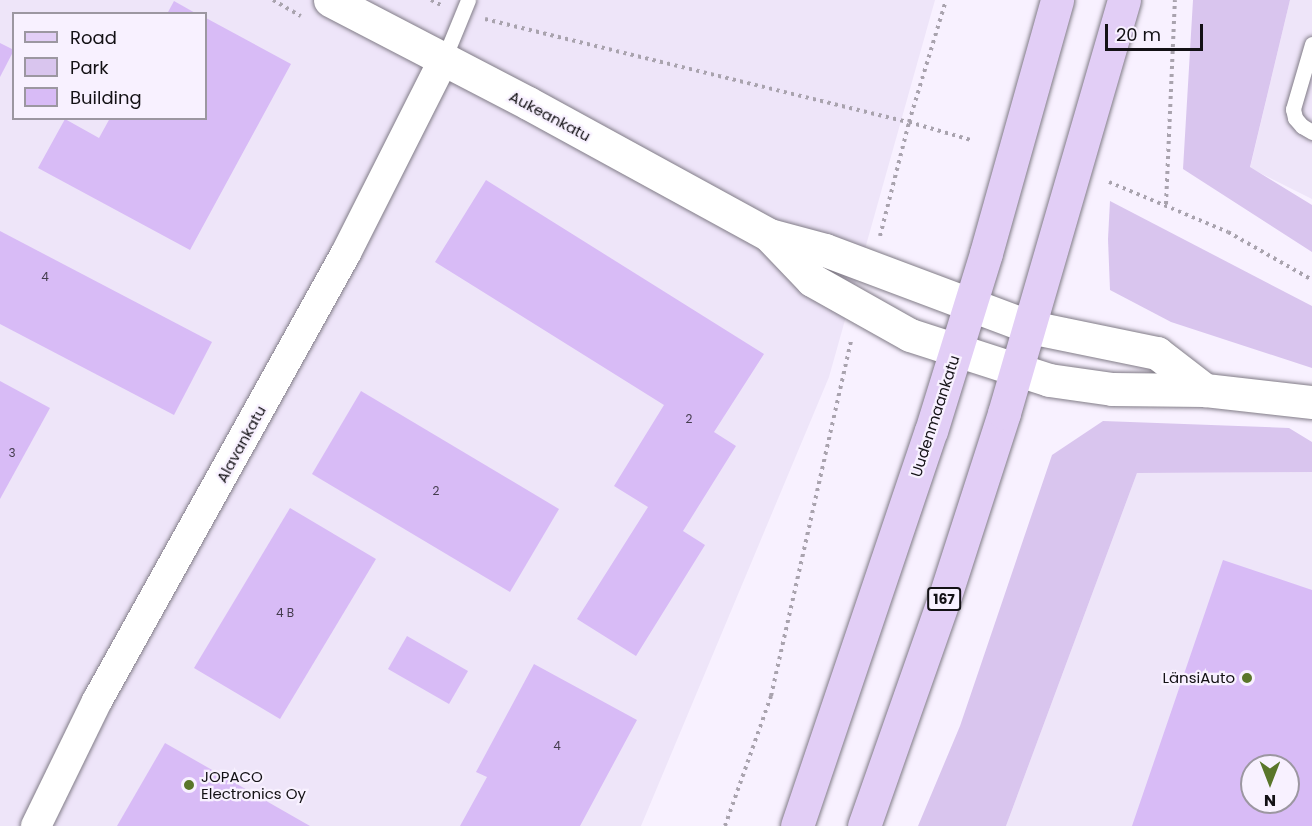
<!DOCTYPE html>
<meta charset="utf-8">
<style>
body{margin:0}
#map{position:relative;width:1312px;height:826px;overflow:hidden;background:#f8f1ff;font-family:Poppins,sans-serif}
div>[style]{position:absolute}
.built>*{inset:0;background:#eee5f9}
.green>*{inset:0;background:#d9c5ee}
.building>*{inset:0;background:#d8bbf6}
.path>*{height:4px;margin-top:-2px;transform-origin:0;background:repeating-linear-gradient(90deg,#a9a3ae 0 3px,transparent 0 7.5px)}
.roads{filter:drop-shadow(0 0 2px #817c87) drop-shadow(0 0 2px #817c87)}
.service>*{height:15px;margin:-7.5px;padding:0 7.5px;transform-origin:7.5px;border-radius:7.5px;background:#fff}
.minor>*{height:30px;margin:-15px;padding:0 15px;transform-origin:15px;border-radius:15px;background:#fff}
.tertiary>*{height:33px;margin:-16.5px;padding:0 16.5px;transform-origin:16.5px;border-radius:16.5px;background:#fff}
.primary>*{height:33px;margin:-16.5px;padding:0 16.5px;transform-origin:16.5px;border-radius:16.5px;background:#e2cef6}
.dots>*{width:16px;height:16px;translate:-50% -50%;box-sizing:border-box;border:3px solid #f8f1ff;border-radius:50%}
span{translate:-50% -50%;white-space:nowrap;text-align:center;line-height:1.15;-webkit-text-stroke:4.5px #f8f1ff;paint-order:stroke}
.number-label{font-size:12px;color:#443c4d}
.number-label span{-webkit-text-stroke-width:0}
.shield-label span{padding:2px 4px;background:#f8f1ff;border:2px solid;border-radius:4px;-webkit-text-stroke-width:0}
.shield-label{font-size:14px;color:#131115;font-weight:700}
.street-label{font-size:15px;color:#131115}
.poi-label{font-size:15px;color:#131115}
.right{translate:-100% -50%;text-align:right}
.left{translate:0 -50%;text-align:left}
.legend{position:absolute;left:12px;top:12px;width:195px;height:108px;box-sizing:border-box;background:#f8f1ff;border:2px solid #9c97a1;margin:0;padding:8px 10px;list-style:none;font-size:18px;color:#131115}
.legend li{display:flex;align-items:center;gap:12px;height:30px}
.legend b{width:30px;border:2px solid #9c97a1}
.north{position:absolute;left:1240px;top:754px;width:60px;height:60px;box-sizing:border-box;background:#f8f1ff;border:2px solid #9c97a1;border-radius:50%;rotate:180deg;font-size:16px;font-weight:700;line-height:24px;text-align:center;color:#131115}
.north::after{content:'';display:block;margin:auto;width:21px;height:27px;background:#5a762a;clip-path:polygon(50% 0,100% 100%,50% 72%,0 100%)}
.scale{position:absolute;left:1105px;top:24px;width:98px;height:27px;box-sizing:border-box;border:3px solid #131115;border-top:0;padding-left:8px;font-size:18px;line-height:21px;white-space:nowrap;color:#131115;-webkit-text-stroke:4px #f8f1ff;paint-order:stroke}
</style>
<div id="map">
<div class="built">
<div style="clip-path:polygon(evenodd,0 0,935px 0,829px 377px,641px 826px,0 826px,0 0,14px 14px,206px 14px,206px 118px,14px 118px,14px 14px)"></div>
<div style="clip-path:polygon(1290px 0,1312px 0,1312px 199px,1250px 168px)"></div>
<div style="clip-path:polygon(evenodd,1312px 472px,1312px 826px,1006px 826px,1137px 473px,1312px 472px,1252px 766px,1288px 766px,1288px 802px,1252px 802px,1252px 766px)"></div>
</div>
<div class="green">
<div style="clip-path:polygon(1193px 0,1290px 0,1250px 167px,1312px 205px,1312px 252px,1183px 169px)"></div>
<div style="clip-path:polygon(1110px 201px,1312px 306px,1312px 368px,1171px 322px,1110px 290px,1108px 239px)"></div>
<div style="clip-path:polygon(1103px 421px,1289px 428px,1312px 442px,1312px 472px,1137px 473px,1006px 826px,918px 826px,960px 726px,1052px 455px)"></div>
</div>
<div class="building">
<div style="clip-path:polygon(174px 1px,197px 14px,167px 14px)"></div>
<div style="clip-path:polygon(206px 18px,291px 64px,190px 250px,38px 168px,65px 119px,99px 138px,110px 118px,206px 118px)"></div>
<div style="clip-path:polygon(0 43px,14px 50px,0 77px)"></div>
<div style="clip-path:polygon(486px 180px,764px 354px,714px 432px,736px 446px,683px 531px,705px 545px,636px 656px,577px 619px,648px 507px,614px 486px,664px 405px,435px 262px)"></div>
<div style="clip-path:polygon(0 231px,212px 342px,174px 415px,0 324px)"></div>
<div style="clip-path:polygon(0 381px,50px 408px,0 499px)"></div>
<div style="clip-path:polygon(361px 391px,559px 509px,510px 592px,312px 474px)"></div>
<div style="clip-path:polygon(290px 508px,376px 559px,280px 719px,194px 668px)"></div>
<div style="clip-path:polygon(evenodd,1223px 560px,1312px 590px,1312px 826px,1132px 826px,1223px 560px,1252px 766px,1288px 766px,1288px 802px,1252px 802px,1252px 766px)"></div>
<div style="clip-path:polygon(407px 636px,468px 671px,449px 704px,388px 669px)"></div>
<div style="clip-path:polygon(534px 664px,637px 720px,580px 826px,460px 826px,487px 777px,476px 772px)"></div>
<div style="clip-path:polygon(165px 743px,310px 826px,117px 826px)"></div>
</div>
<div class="path">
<div style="left:273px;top:0;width:32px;rotate:30deg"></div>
<div style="left:431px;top:0;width:11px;rotate:27deg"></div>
<div style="left:485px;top:19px;width:436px;rotate:13.7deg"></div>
<div style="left:909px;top:122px;width:65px;rotate:16.2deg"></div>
<div style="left:1109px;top:182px;width:129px;rotate:22.8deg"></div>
<div style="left:1228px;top:232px;width:97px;rotate:29.7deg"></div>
<div style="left:1166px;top:204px;width:204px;rotate:-87.5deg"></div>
<div style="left:880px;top:236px;width:118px;rotate:-75.7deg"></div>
<div style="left:909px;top:122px;width:127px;rotate:-73.1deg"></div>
<div style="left:725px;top:826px;width:138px;rotate:-70.5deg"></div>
<div style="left:771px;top:696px;width:365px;rotate:-77.3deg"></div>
</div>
<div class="roads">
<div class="service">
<div style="left:1312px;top:44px;width:68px;rotate:106.3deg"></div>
<div style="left:1293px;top:109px;width:9px;rotate:77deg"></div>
<div style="left:1295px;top:118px;width:11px;rotate:49deg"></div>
<div style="left:1302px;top:126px;width:12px;rotate:31deg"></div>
<div style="left:443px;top:61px;width:66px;rotate:-67.7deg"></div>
</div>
<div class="minor">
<div style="left:36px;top:826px;width:139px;rotate:-64deg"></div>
<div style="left:97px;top:701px;width:513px;rotate:-60.93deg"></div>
<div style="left:346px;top:253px;width:215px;rotate:-63.2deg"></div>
</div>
<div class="tertiary">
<div style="left:330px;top:0;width:223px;rotate:27.5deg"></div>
<div style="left:528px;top:103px;width:275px;rotate:28.7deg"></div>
<div style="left:769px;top:235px;width:58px;rotate:15deg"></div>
<div style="left:825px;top:250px;width:219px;rotate:20.6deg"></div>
<div style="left:1030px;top:327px;width:130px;rotate:11.6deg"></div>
<div style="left:1157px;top:353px;width:61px;rotate:37.6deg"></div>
<div style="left:769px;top:235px;width:62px;rotate:46.3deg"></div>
<div style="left:812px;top:280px;width:112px;rotate:29.3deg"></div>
<div style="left:910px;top:335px;width:146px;rotate:17.9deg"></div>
<div style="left:1049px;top:380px;width:64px;rotate:8.1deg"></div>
<div style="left:1112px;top:389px;width:93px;rotate:0.6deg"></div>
<div style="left:1205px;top:390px;width:108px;rotate:6.4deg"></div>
</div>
<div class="primary">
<div style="left:797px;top:826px;width:417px;rotate:-71.3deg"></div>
<div style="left:931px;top:431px;width:186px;rotate:-72.8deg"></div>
<div style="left:986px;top:253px;width:263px;rotate:-74.3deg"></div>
<div style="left:864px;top:826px;width:244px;rotate:-70.6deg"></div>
<div style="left:945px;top:596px;width:192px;rotate:-72.1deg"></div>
<div style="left:1004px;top:413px;width:430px;rotate:-73.8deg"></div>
</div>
</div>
<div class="dots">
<div style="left:1247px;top:678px;background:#5a762a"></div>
<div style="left:189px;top:785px;background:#5a762a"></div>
</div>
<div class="number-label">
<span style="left:45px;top:277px">4</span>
<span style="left:689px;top:419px">2</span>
<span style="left:12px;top:453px">3</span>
<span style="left:436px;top:491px">2</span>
<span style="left:285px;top:613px">4 B</span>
<span style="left:557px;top:746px">4</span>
</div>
<div class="shield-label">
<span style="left:944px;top:599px">167</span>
</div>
<div class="street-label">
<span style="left:550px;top:116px;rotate:28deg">Aukeankatu</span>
<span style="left:935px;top:416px;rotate:-72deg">Uudenmaankatu</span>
<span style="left:241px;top:444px;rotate:-61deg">Alavankatu</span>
</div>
<div class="poi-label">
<span class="right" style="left:1235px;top:678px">LänsiAuto</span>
<span class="left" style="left:201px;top:785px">JOPACO<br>Electronics Oy</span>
</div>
<ul class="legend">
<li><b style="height:8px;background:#e2cef6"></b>Road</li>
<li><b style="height:16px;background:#d9c5ee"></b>Park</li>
<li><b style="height:16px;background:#d8bbf6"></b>Building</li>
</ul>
<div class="north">N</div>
<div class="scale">20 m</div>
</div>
